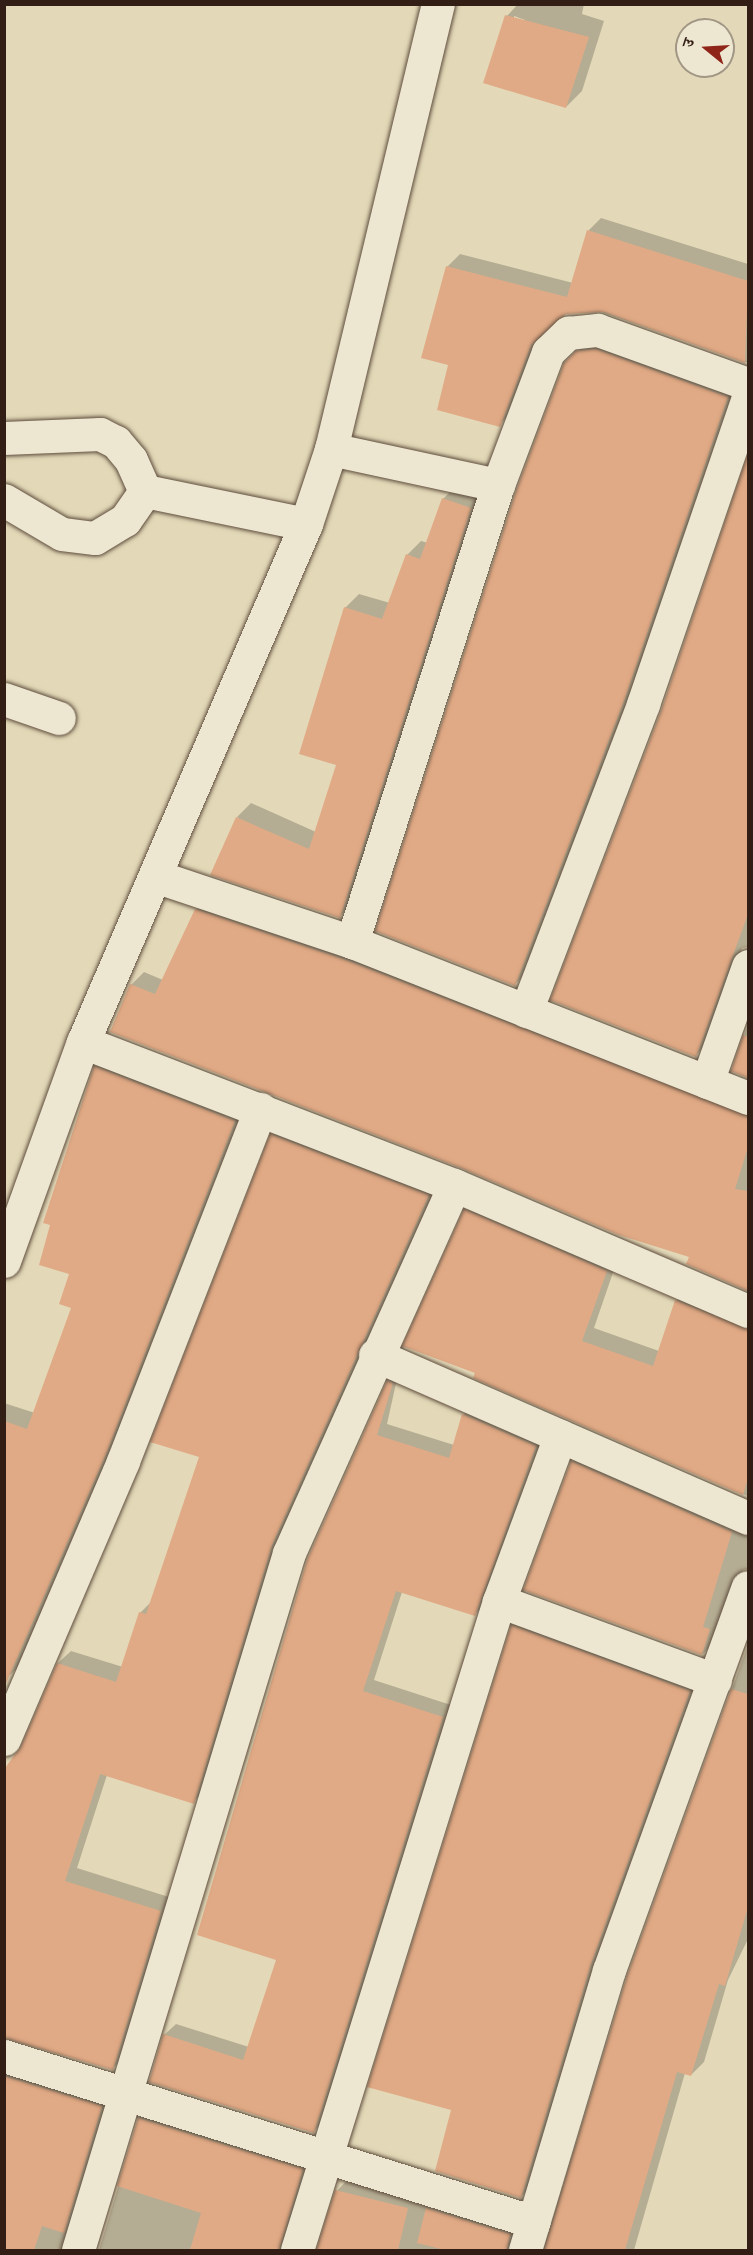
<!DOCTYPE html>
<meta charset="utf-8">
<style>
body{margin:0}
#map{position:relative;width:753px;height:2255px;overflow:hidden;background:#e3d9b8;font-family:"Old Standard TT","Noto Serif Devanagari",serif}
div>[style]{position:absolute}
.shadow>*{inset:0;background:#0003}
.building>*{inset:0;background:#e1aa86}
.roads{filter:drop-shadow(0 0 2px #5e4d3d) drop-shadow(0 0 2px #5e4d3d)}
.street>*{height:33px;margin:-16.5px;padding:0 16.5px;transform-origin:16.5px;border-radius:16.5px;background:#ede6d1}
span{translate:-50% -50%;white-space:nowrap;text-align:center;line-height:1.15;-webkit-text-stroke:4.5px #ede6d1;paint-order:stroke}
.frame{position:absolute;inset:0;border:6px solid #321e14;pointer-events:none}
.north{position:absolute;left:675px;top:18px;width:60px;height:60px;box-sizing:border-box;background:#ede6d1;border:2px solid #a29685;border-radius:50%;rotate:288deg;font-size:16px;font-weight:700;line-height:24px;text-align:center;color:#321e14}
.north::after{content:'';display:block;margin:auto;width:21px;height:27px;background:#8f2418;clip-path:polygon(50% 0,100% 100%,50% 72%,0 100%)}
</style>
<div id="map">
<div class="shadow">
<div style="clip-path:polygon(evenodd,518px 4px,584px 4px,582px 14px,604px 21px,582px 91px,566px 107px,507px 16px,518px 4px,514px 16px,525px 20px,524px 22px,514px 19px,514px 16px)"></div>
<div style="clip-path:polygon(601px 218px,748px 264px,748px 363px,596px 310px,565px 313px,546px 328px,512px 412px,499px 425px,450px 364px,447px 267px,460px 254px,573px 283px,589px 230px)"></div>
<div style="clip-path:polygon(590px 340px,739px 385px,637px 684px,527px 973px,515px 984px,565px 363px)"></div>
<div style="clip-path:polygon(748px 458px,748px 947px,742px 948px,708px 1043px,695px 1056px,662px 711px)"></div>
<div style="clip-path:polygon(457px 485px,484px 494px,353px 903px,340px 916px,237px 817px,251px 803px,316px 832px,338px 764px,345px 608px,359px 594px,390px 603px,407px 555px,421px 541px,428px 543px,443px 499px)"></div>
<div style="clip-path:polygon(209px 897px,748px 1101px,748px 1291px,688px 1263px,690px 1256px,131px 985px,144px 972px,163px 980px,196px 910px)"></div>
<div style="clip-path:polygon(748px 1025px,748px 1078px,733px 1070px)"></div>
<div style="clip-path:polygon(109px 1053px,248px 1107px,119px 1438px,24px 1661px,10px 1675px,4px 1673px,4px 1403px,35px 1413px,73px 1307px,70px 1273px,95px 1067px)"></div>
<div style="clip-path:polygon(284px 1122px,440px 1183px,206px 1789px,193px 1802px,107px 1775px,77px 1868px,172px 1898px,125px 2056px,112px 2069px,4px 2037px,4px 1772px,24px 1743px,58px 1663px,71px 1651px,123px 1667px,140px 1613px,153px 1600px,200px 1456px,272px 1135px)"></div>
<div style="clip-path:polygon(478px 1198px,618px 1258px,594px 1328px,659px 1351px,676px 1301px,689px 1288px,748px 1312px,748px 1496px,475px 1377px,465px 1210px)"></div>
<div style="clip-path:polygon(399px 1370px,387px 1424px,454px 1445px,464px 1414px,475px 1403px,547px 1434px,486px 1603px,474px 1615px,402px 1592px,374px 1680px,454px 1706px,325px 2120px,313px 2132px,164px 2035px,176px 2024px,249px 2047px,278px 1959px,199px 1934px,388px 1382px)"></div>
<div style="clip-path:polygon(585px 1449px,748px 1521px,748px 1569px,743px 1570px,715px 1641px,703px 1654px,525px 1589px,572px 1462px)"></div>
<div style="clip-path:polygon(526px 1612px,703px 1677px,535px 2183px,521px 2197px,453px 2109px,512px 1626px)"></div>
<div style="clip-path:polygon(748px 1645px,748px 1939px,728px 1980px,704px 2062px,691px 2075px,685px 2073px,634px 2250px,543px 2250px,628px 1976px)"></div>
<div style="clip-path:polygon(4px 2055px,114px 2094px,77px 2250px,4px 2250px)"></div>
<div style="clip-path:polygon(152px 2106px,314px 2157px,299px 2250px,99px 2250px,139px 2118px)"></div>
<div style="clip-path:polygon(349px 2178px,522px 2222px,525px 2250px,318px 2250px,337px 2191px)"></div>
</div>
<div class="building">
<div style="clip-path:polygon(505px 15px,589px 37px,566px 108px,483px 83px)"></div>
<div style="clip-path:polygon(587px 230px,748px 281px,745px 363px,604px 312px,566px 314px,531px 345px,500px 427px,437px 410px,448px 365px,421px 358px,446px 266px,567px 297px)"></div>
<div style="clip-path:polygon(596px 349px,728px 397px,625px 698px,515px 986px,375px 931px,516px 491px,564px 363px,576px 351px)"></div>
<div style="clip-path:polygon(748px 453px,748px 914px,696px 1057px,550px 1000px,661px 711px)"></div>
<div style="clip-path:polygon(442px 498px,471px 508px,340px 918px,210px 875px,236px 817px,309px 849px,336px 765px,299px 754px,344px 607px,382px 619px,406px 554px,420px 559px)"></div>
<div style="clip-path:polygon(195px 909px,346px 960px,748px 1116px,748px 1147px,735px 1189px,748px 1191px,748px 1291px,686px 1264px,689px 1257px,619px 1235px,461px 1168px,110px 1032px,130px 984px,155px 994px)"></div>
<div style="clip-path:polygon(743px 1035px,748px 1037px,748px 1078px,731px 1071px)"></div>
<div style="clip-path:polygon(94px 1066px,235px 1121px,106px 1454px,4px 1688px,4px 1421px,27px 1429px,71px 1308px,59px 1304px,69px 1274px,39px 1265px,50px 1225px,43px 1223px)"></div>
<div style="clip-path:polygon(270px 1134px,429px 1195px,272px 1545px,194px 1804px,100px 1774px,65px 1881px,161px 1911px,113px 2070px,4px 2038px,5px 1768px,21px 1746px,57px 1663px,116px 1682px,139px 1612px,146px 1614px,199px 1457px,150px 1442px)"></div>
<div style="clip-path:polygon(464px 1209px,607px 1271px,582px 1341px,653px 1366px,675px 1300px,748px 1329px,748px 1478px,743px 1495px,473px 1378px,475px 1373px,402px 1346px)"></div>
<div style="clip-path:polygon(387px 1381px,393px 1383px,377px 1435px,449px 1458px,462px 1414px,536px 1446px,475px 1616px,396px 1591px,363px 1691px,443px 1717px,314px 2133px,149px 2082px,163px 2034px,243px 2060px,276px 1960px,197px 1935px,307px 1560px)"></div>
<div style="clip-path:polygon(571px 1461px,732px 1532px,703px 1627px,710px 1629px,702px 1655px,523px 1590px)"></div>
<div style="clip-path:polygon(511px 1625px,690px 1691px,591px 1964px,521px 2198px,435px 2171px,451px 2110px,367px 2087px)"></div>
<div style="clip-path:polygon(731px 1689px,748px 1694px,748px 1907px,725px 1986px,719px 1984px,691px 2076px,677px 2072px,625px 2250px,544px 2250px,627px 1976px)"></div>
<div style="clip-path:polygon(4px 2076px,102px 2106px,64px 2233px,42px 2226px,34px 2250px,4px 2250px)"></div>
<div style="clip-path:polygon(138px 2118px,303px 2169px,279px 2250px,190px 2250px,201px 2213px,117px 2186px)"></div>
<div style="clip-path:polygon(335px 2190px,408px 2208px,398px 2250px,316px 2250px)"></div>
<div style="clip-path:polygon(426px 2208px,510px 2234px,507px 2250px,445px 2250px,417px 2243px)"></div>
</div>
<div class="roads">
<div class="street">
<div style="left:4px;top:438px;width:96px;rotate:-2.4deg"></div>
<div style="left:100px;top:434px;width:18px;rotate:27deg"></div>
<div style="left:116px;top:442px;width:23px;rotate:50deg"></div>
<div style="left:131px;top:460px;width:34px;rotate:66deg"></div>
<div style="left:331px;top:449px;width:171px;rotate:12.2deg"></div>
<div style="left:498px;top:485px;width:142px;rotate:-69.4deg"></div>
<div style="left:548px;top:352px;width:28px;rotate:-44deg"></div>
<div style="left:568px;top:333px;width:30px;rotate:-6deg"></div>
<div style="left:598px;top:330px;width:159px;rotate:19.8deg"></div>
<div style="left:145px;top:491px;width:164px;rotate:11.6deg"></div>
<div style="left:4px;top:500px;width:67px;rotate:30.4deg"></div>
<div style="left:62px;top:534px;width:33px;rotate:7deg"></div>
<div style="left:95px;top:538px;width:35px;rotate:-31deg"></div>
<div style="left:125px;top:520px;width:35px;rotate:-55deg"></div>
<div style="left:4px;top:699px;width:58px;rotate:19.1deg"></div>
<div style="left:158px;top:877px;width:205px;rotate:18.5deg"></div>
<div style="left:352px;top:942px;width:426px;rotate:21.5deg"></div>
<div style="left:352px;top:942px;width:480px;rotate:-72.3deg"></div>
<div style="left:526px;top:1011px;width:329px;rotate:-69.1deg"></div>
<div style="left:643px;top:704px;width:324px;rotate:-71.1deg"></div>
<div style="left:83px;top:1042px;width:398px;rotate:21.1deg"></div>
<div style="left:454px;top:1185px;width:320px;rotate:23.2deg"></div>
<div style="left:707px;top:1082px;width:123px;rotate:-70.5deg"></div>
<div style="left:4px;top:1261px;width:233px;rotate:-70.2deg"></div>
<div style="left:83px;top:1042px;width:564px;rotate:-66.71deg"></div>
<div style="left:306px;top:524px;width:79px;rotate:-71.6deg"></div>
<div style="left:331px;top:449px;width:458px;rotate:-76.5deg"></div>
<div style="left:375px;top:1355px;width:407px;rotate:23.6deg"></div>
<div style="left:499px;top:1601px;width:230px;rotate:20.1deg"></div>
<div style="left:4px;top:1739px;width:302px;rotate:-66.8deg"></div>
<div style="left:123px;top:1461px;width:378px;rotate:-68.7deg"></div>
<div style="left:4px;top:2056px;width:555px;rotate:17.39deg"></div>
<div style="left:78px;top:2250px;width:728px;rotate:-73.16deg"></div>
<div style="left:289px;top:1553px;width:403px;rotate:-65.8deg"></div>
<div style="left:297px;top:2250px;width:680px;rotate:-72.71deg"></div>
<div style="left:499px;top:1601px;width:176px;rotate:-69.7deg"></div>
<div style="left:525px;top:2250px;width:292px;rotate:-73.3deg"></div>
<div style="left:609px;top:1970px;width:407px;rotate:-70.1deg"></div>
</div>
</div>
<div class="frame"></div>
<div class="north">उ</div>
</div>
